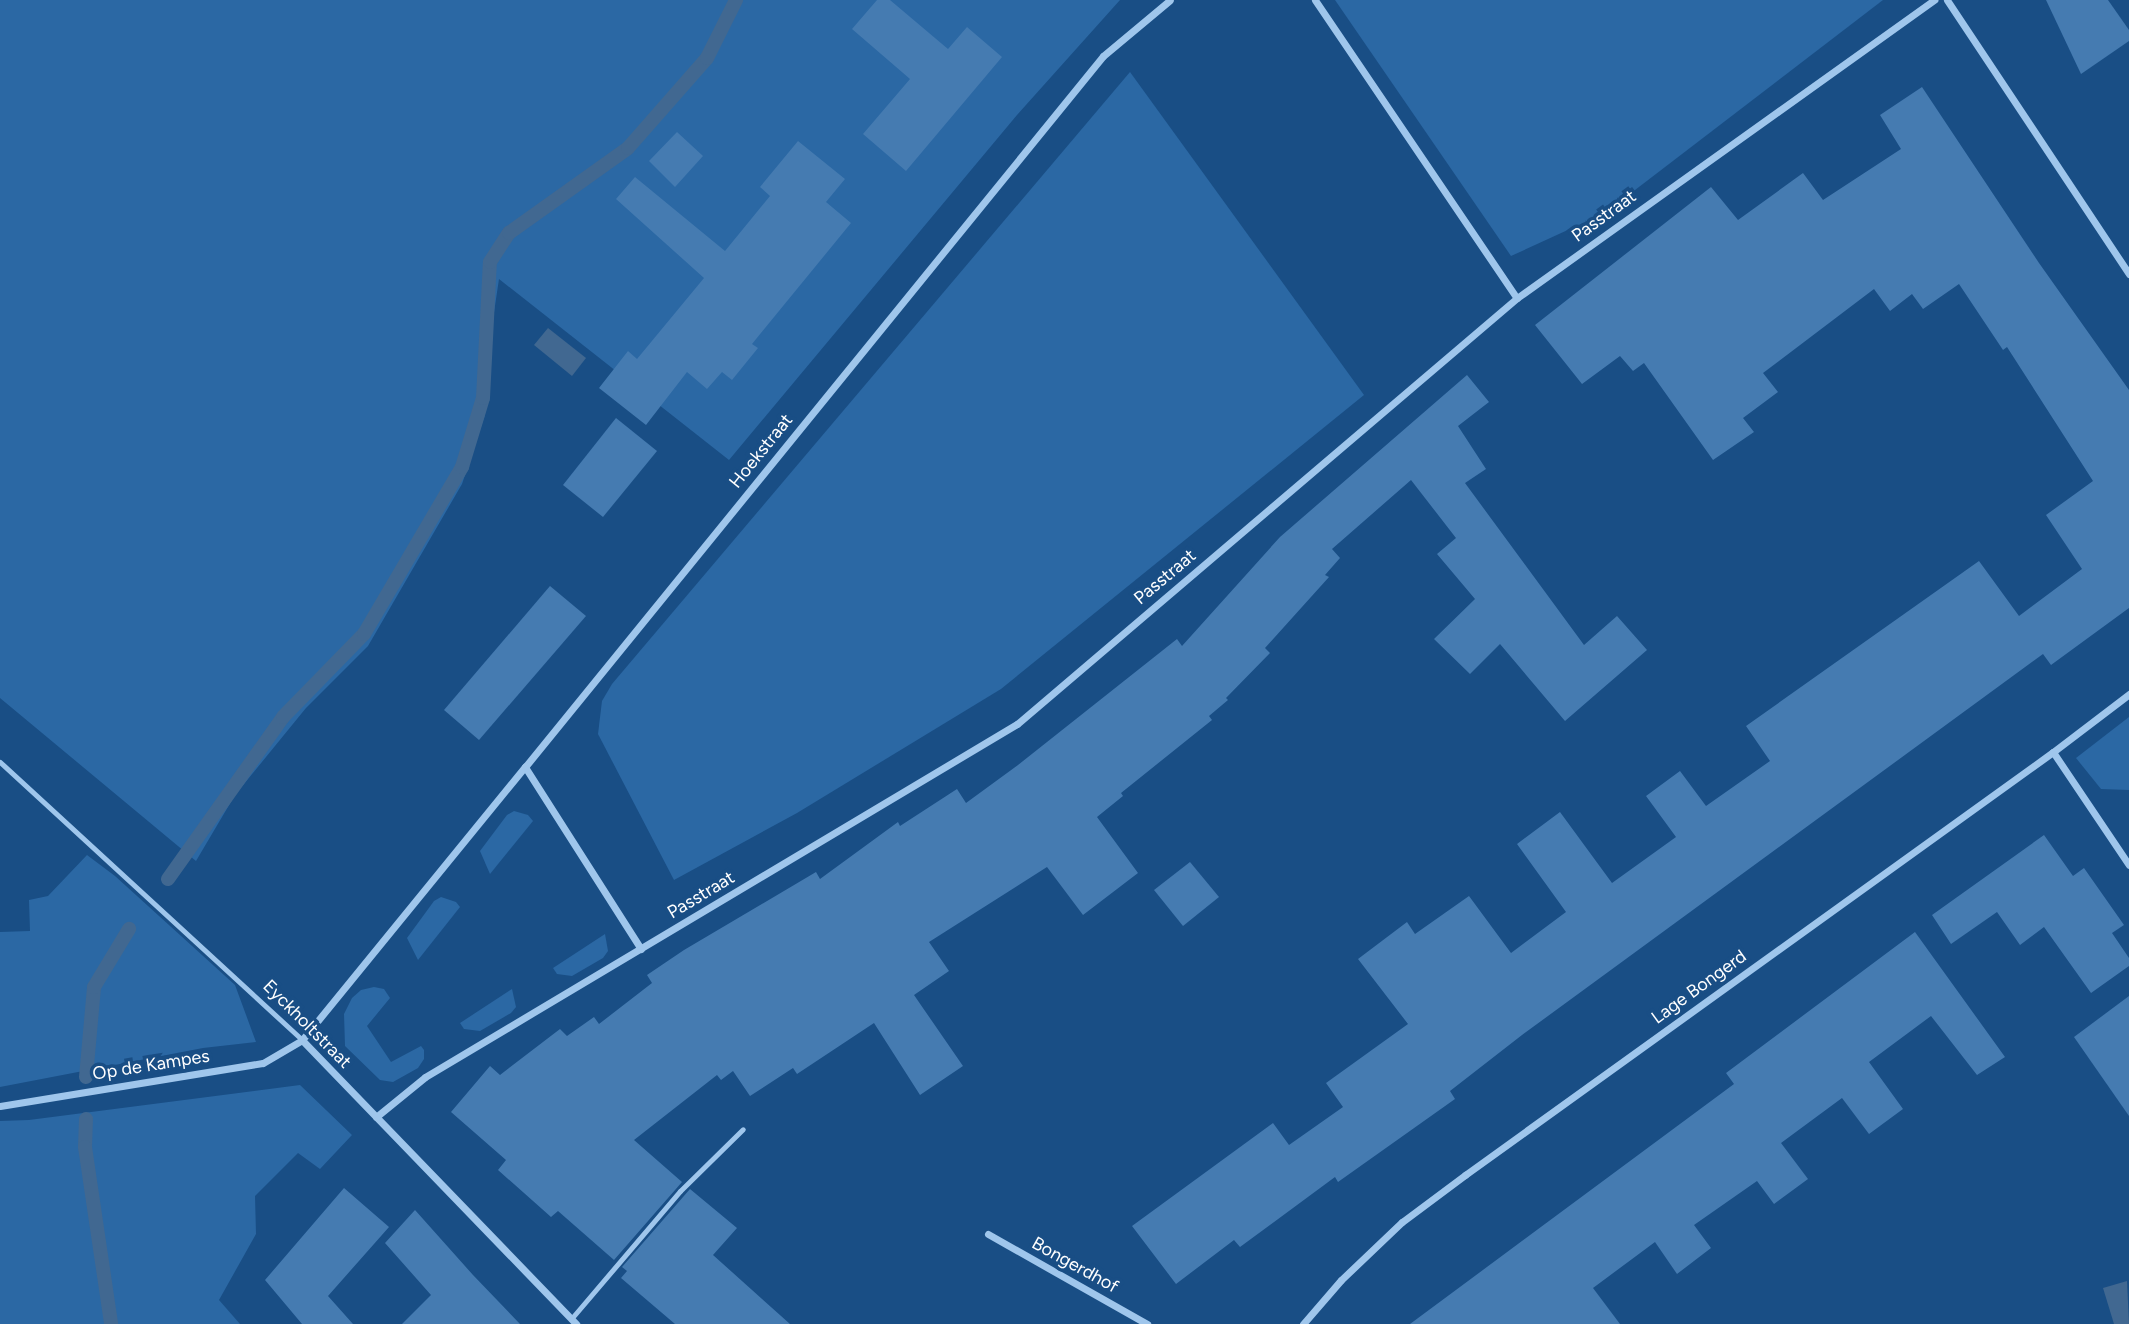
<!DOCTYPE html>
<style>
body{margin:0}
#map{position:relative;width:2129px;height:1324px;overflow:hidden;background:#194e85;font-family:Figtree,sans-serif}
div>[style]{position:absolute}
.green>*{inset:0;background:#2b68a4}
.water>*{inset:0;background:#416891}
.stream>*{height:14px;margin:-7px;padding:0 7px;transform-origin:7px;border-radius:7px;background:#416891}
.building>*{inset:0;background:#457bb1}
.service>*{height:5px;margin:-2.5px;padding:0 2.5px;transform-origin:2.5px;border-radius:2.5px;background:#9fc6ec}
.minor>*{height:7px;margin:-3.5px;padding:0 3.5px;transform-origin:3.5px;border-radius:3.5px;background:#9fc6ec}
span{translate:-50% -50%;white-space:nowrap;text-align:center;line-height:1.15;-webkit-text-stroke:7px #194e85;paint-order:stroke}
.street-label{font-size:18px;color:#fff}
</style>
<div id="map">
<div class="green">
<div style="clip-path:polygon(0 0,1120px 0,1017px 115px,729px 460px,499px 279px,489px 346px,485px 415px,462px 484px,368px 646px,306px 708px,235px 795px,196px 861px,0 698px)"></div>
<div style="clip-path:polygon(1335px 0,1883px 0,1605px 213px,1511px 256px)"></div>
<div style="clip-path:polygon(1130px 72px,1364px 395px,1001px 689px,797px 813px,674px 880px,598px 734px,602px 701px,612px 684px)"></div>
<div style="clip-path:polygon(2129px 717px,2129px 790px,2101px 789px,2076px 758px)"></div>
<div style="clip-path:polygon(514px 811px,528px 815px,533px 821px,490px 874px,480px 851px,507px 815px)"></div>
<div style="clip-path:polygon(87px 855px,115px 876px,235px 985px,256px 1042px,203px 1048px,0 1087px,0 932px,30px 931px,29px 900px,48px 896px)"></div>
<div style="clip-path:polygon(441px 897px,456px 902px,460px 907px,418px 960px,407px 938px,434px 901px)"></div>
<div style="clip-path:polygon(605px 934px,608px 951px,603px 958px,572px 976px,557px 974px,553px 968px)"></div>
<div style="clip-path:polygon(374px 987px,384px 989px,390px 998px,367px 1026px,391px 1062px,421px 1046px,424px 1050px,424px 1059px,418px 1068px,393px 1082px,380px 1080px,345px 1046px,344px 1014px,352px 998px,361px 990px)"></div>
<div style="clip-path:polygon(512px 989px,516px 1007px,511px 1013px,480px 1031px,464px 1029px,460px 1023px)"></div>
<div style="clip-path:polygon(300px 1085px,352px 1135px,320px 1169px,298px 1153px,255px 1196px,256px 1234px,219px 1300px,240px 1324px,0 1324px,0 1121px,29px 1120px)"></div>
</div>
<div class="water">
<div style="clip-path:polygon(548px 328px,586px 358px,572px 376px,534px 345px)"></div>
<div style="clip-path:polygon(2127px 1281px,2129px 1324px,2114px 1324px,2103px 1288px)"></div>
</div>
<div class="stream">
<div style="left:168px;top:879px;width:199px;rotate:-54.6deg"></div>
<div style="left:283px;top:717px;width:116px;rotate:-45.7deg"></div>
<div style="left:364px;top:634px;width:194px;rotate:-59.6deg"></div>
<div style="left:462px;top:467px;width:72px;rotate:-73.1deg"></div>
<div style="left:483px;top:398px;width:136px;rotate:-87.1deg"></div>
<div style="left:490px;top:262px;width:35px;rotate:-57deg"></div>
<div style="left:509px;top:233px;width:146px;rotate:-35.5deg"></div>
<div style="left:628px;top:148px;width:120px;rotate:-48.7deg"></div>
<div style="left:707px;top:58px;width:65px;rotate:-63.4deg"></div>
<div style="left:86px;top:1077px;width:90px;rotate:-84.9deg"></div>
<div style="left:94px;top:987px;width:68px;rotate:-58.9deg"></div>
<div style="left:86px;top:1119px;width:28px;rotate:92deg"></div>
<div style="left:85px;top:1147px;width:179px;rotate:81.6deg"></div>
</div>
<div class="building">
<div style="clip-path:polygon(877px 0,890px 0,948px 49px,967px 27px,1002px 57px,906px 171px,863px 134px,910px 79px,852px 29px)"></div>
<div style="clip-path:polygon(2046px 0,2108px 0,2129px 30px,2129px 41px,2081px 74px)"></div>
<div style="clip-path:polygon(1922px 87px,2039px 263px,2129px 390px,2129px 608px,2051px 665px,2043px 654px,1522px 1035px,1450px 1091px,1455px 1099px,1338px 1182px,1335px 1177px,1240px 1247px,1234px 1240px,1176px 1284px,1132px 1226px,1273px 1123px,1289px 1145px,1343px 1107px,1326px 1083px,1408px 1024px,1358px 959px,1407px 922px,1415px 934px,1469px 896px,1511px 953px,1566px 912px,1517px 844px,1560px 812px,1612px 883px,1676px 837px,1646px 796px,1680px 771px,1706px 806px,1770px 761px,1746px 726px,1979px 561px,2019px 616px,2082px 569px,2046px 515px,2093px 481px,2007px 347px,2003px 350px,1959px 284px,1923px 309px,1912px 294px,1890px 311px,1874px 289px,1763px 373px,1778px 392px,1743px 418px,1754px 432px,1713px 460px,1644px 363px,1633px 371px,1620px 356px,1582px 384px,1535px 325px,1711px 187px,1738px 220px,1803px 173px,1823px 200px,1901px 149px,1880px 115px)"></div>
<div style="clip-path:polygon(677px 132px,703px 156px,675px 187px,649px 161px)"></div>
<div style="clip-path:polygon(798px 141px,845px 179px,826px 202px,851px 223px,752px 344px,758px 348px,732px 380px,722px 372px,707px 389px,687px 372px,646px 425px,599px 388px,628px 351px,637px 359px,704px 278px,616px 199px,635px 177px,725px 251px,770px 196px,760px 187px)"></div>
<div style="clip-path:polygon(1467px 375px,1489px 402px,1458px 426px,1486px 469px,1465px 483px,1584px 645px,1617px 616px,1647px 650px,1565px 721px,1500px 644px,1470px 674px,1434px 639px,1475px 599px,1437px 554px,1456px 538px,1411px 480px,1332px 549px,1340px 558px,1325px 575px,1329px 577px,1265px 648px,1270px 653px,1226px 698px,1228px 700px,1209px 716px,1212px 720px,1121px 793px,1123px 796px,1097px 817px,1138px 873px,1083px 915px,1047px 867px,929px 942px,949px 971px,914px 995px,963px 1066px,920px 1095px,874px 1023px,797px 1074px,793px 1068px,750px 1096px,733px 1071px,721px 1080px,717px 1075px,634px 1140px,682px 1182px,614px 1260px,558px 1211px,551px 1217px,498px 1170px,506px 1160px,451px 1112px,490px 1066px,500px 1075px,560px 1029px,567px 1036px,594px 1017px,599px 1024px,652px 983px,647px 975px,684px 950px,816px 872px,820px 879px,898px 822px,900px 826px,957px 789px,966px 803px,1018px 765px,1177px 639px,1182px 646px,1280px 537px)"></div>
<div style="clip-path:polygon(616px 418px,657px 451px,603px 517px,563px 485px)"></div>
<div style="clip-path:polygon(550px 586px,586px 616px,479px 740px,444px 710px)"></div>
<div style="clip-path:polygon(2044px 835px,2073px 876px,2084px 868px,2124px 925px,2112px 933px,2129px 958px,2129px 966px,2091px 993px,2044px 927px,2020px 945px,1997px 912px,1951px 944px,1932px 915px)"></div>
<div style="clip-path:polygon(1190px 862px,1219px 897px,1183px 926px,1154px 890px)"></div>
<div style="clip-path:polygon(1915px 932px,2005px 1057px,1977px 1075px,1931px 1016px,1869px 1062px,1903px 1109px,1869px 1134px,1842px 1098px,1781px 1143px,1808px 1179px,1774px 1204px,1757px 1181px,1694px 1225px,1711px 1248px,1677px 1274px,1655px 1242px,1593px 1288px,1620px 1324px,1410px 1324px,1734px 1084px,1726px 1073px)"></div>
<div style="clip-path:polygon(2129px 996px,2129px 1116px,2074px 1037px)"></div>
<div style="clip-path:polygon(344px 1188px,389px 1227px,328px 1296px,353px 1324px,302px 1324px,265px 1280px)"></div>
<div style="clip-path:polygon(690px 1189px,737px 1228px,713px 1255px,790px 1324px,675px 1324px,621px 1278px,627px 1271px,622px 1267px)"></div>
<div style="clip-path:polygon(415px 1210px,473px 1275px,520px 1324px,402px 1324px,431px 1295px,385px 1243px)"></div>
</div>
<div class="service">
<div style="left:0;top:762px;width:410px;rotate:42.6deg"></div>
<div style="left:571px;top:1319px;width:168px;rotate:-49.6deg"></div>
<div style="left:680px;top:1191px;width:88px;rotate:-44.5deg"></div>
</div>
<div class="minor">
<div style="left:1315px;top:0;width:360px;rotate:55.9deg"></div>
<div style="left:1947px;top:0;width:329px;rotate:56.4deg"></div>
<div style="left:2053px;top:752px;width:136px;rotate:56.1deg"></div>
<div style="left:641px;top:949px;width:216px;rotate:-122.5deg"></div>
<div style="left:525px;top:767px;width:916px;rotate:-50.89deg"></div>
<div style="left:1103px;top:56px;width:87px;rotate:-39.9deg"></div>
<div style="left:302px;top:1040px;width:395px;rotate:46deg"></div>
<div style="left:0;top:1106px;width:266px;rotate:-9.3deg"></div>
<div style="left:263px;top:1063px;width:45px;rotate:-30.5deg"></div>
<div style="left:302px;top:1040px;width:353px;rotate:-50.8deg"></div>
<div style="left:376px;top:1117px;width:63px;rotate:-39.2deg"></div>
<div style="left:425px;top:1077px;width:689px;rotate:-30.81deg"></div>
<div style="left:1017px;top:724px;width:657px;rotate:-40.43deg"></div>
<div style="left:1517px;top:298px;width:513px;rotate:-35.55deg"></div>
<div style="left:988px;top:1234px;width:183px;rotate:29.5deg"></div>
<div style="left:1303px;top:1324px;width:58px;rotate:-49.2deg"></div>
<div style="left:1341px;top:1280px;width:84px;rotate:-43.6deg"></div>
<div style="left:1402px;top:1222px;width:79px;rotate:-36.7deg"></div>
<div style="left:1465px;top:1175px;width:724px;rotate:-35.73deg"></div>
<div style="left:2053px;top:752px;width:96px;rotate:-37.3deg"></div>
</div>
<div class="street-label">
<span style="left:1604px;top:216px;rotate:-36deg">Passtraat</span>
<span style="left:761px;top:451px;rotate:-51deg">Hoekstraat</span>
<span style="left:1165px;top:577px;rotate:-40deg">Passtraat</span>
<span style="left:701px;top:895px;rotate:-31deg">Passtraat</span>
<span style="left:1699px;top:987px;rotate:-36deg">Lage Bongerd</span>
<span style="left:307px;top:1024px;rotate:45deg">Eyckholtstraat</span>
<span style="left:151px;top:1065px;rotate:-9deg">Op de Kampes</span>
<span style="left:1075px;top:1265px;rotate:29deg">Bongerdhof</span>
</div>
</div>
